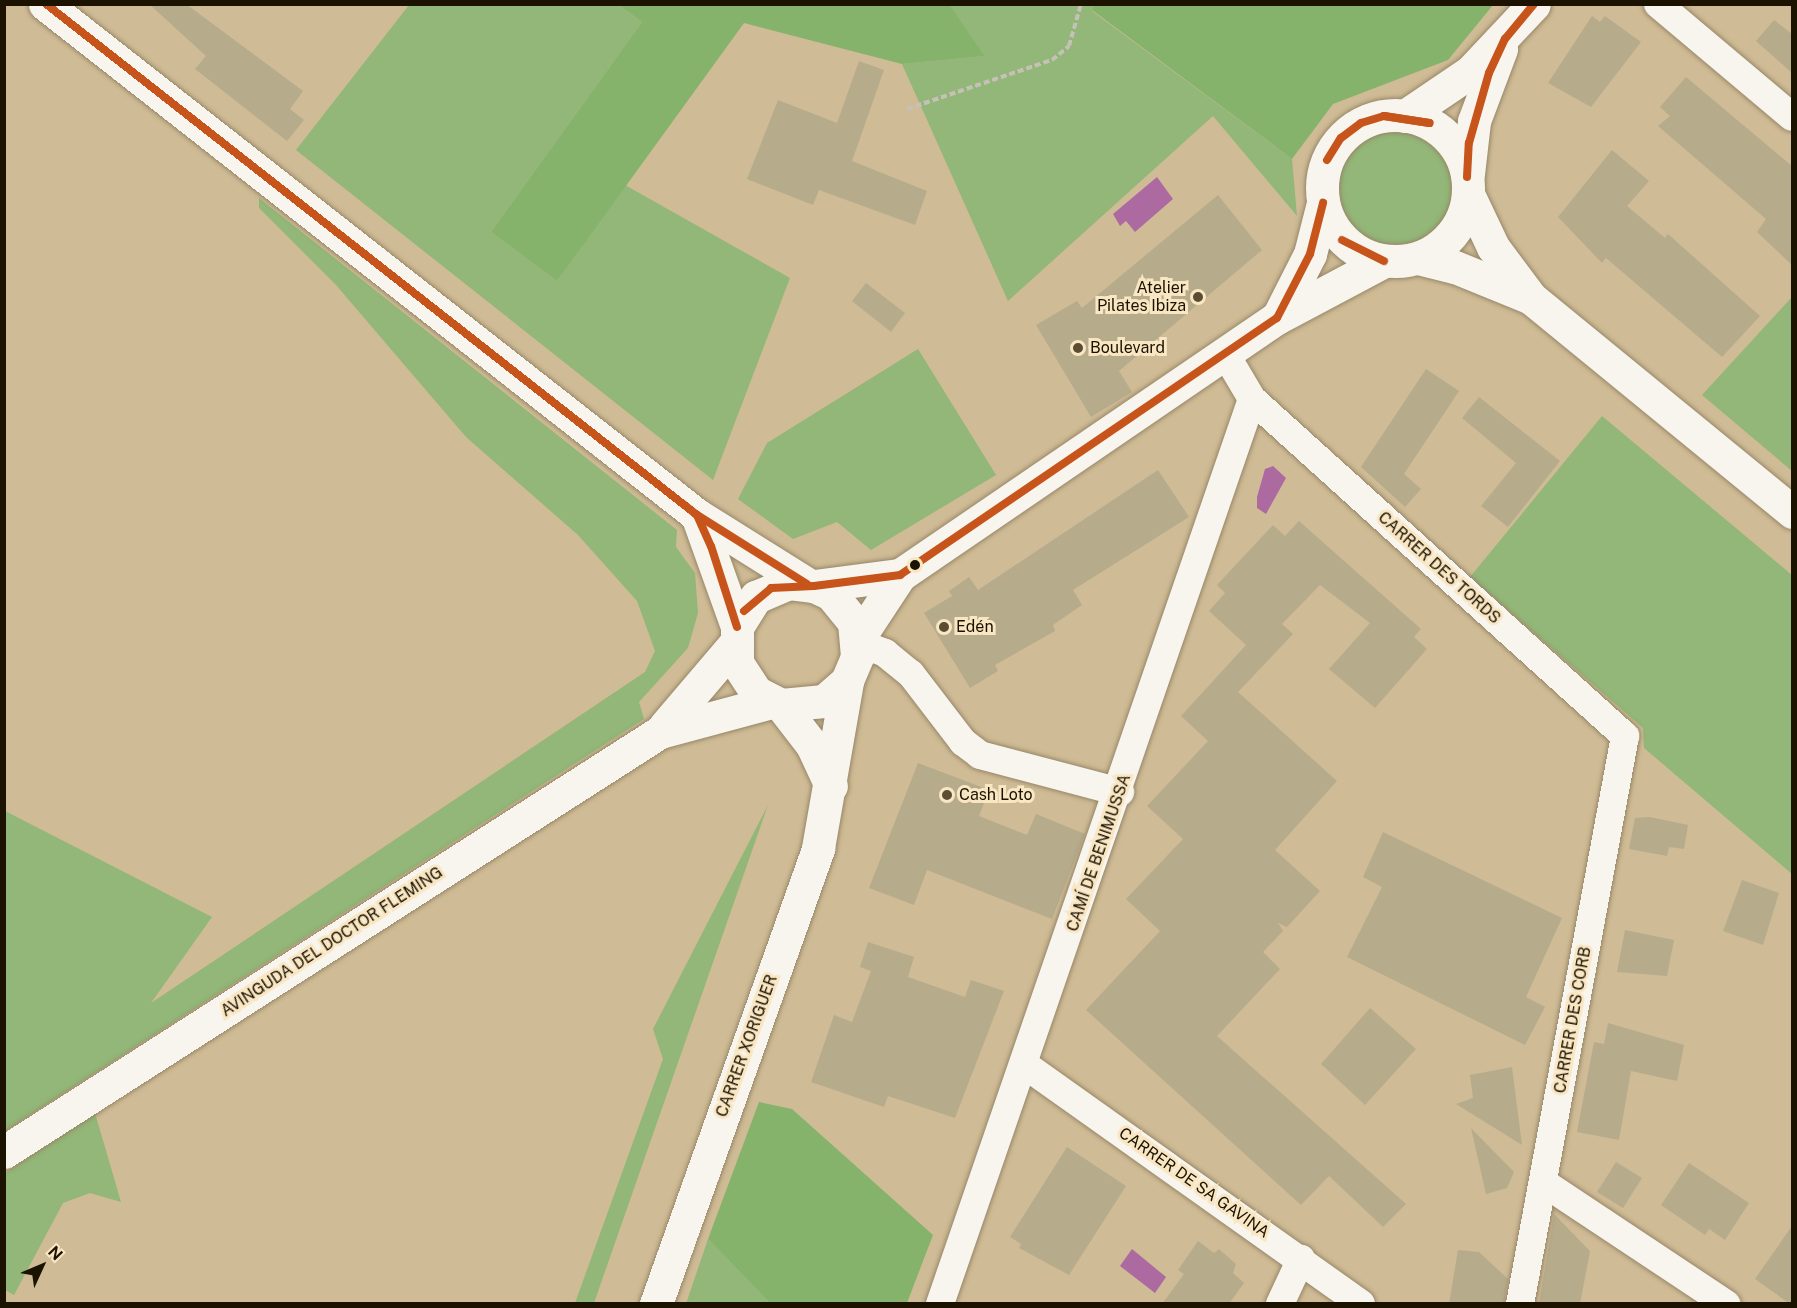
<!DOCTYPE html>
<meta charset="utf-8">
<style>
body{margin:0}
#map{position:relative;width:1797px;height:1308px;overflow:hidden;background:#cfbb95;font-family:"Public Sans",sans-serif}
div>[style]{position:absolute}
.green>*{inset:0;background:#92b778}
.round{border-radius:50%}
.forest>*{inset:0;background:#85b36c}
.water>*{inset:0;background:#ac6aa1}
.building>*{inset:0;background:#b6ac8c}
.path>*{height:4px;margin-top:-2px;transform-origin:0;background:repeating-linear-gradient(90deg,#c6c1b6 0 6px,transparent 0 9px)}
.roads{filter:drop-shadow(0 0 2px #978768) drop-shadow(0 0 2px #978768)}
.minor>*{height:28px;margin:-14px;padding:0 14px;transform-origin:14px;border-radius:14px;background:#f8f5ef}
.tertiary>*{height:33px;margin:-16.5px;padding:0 16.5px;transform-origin:16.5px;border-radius:16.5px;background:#f8f5ef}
.secondary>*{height:33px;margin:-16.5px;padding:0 16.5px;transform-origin:16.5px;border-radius:16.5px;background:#f8f5ef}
.primary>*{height:33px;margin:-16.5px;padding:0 16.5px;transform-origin:16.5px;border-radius:16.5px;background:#f8f5ef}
.primary>.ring{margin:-16.5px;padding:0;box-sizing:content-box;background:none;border:33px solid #f8f5ef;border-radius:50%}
.bus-1>*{height:8px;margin:-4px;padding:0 4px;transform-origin:4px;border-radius:4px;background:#c7541b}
.dots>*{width:16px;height:16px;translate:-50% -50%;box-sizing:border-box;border:3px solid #f9e7c4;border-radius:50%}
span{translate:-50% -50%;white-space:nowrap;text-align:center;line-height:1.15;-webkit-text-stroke:6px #f9e7c4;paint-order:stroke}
.poi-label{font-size:16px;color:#1c1200}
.right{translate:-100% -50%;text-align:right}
.left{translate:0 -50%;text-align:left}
.street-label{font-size:16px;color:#1c1200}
.frame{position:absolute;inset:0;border:6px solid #1c1200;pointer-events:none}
.north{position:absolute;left:12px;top:1236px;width:60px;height:60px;-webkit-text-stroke:4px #f9e7c4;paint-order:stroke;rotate:46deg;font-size:16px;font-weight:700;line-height:24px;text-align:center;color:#1c1200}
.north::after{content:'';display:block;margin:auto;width:21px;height:27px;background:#1c1200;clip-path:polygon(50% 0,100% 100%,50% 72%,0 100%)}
</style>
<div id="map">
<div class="green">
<div style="clip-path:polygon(409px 5px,619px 5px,642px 22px,491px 232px,557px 281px,625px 185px,790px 278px,713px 480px,296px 150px)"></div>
<div style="clip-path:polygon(950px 5px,1094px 5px,1092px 11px,1292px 159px,1297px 216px,1213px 116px,1008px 301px,902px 64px,985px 56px)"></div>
<div class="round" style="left:1335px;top:131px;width:118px;height:118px"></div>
<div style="clip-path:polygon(259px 198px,677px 530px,676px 547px,695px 573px,698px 613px,688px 648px,639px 702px,644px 719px,5px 1131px,5px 811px,212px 917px,151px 1003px,645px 672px,655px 651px,637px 601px,578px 535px,466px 437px,336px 285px,259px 208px)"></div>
<div style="clip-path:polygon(1792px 297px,1792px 471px,1702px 395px)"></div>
<div style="clip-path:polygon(918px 349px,996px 475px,871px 550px,837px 522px,793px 539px,738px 499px,767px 443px)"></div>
<div style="clip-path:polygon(1602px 416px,1792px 575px,1792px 874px,1644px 748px,1643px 728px,1470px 577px)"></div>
<div style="clip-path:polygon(768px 805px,594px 1303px,575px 1303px,663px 1059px,653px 1029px)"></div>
<div style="clip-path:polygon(95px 1113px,121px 1202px,90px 1193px,63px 1203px,14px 1295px,5px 1290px,5px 1173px)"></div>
<div style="clip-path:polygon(708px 1239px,770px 1303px,686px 1304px)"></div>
</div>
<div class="forest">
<div style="clip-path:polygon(619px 5px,950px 5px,985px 56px,902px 64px,744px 23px,557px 281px,491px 232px,642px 22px)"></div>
<div style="clip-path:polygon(1094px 5px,1094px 4px,1493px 5px,1448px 60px,1333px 104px,1292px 159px,1092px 10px)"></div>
<div style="clip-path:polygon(759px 1102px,792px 1109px,933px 1235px,907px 1303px,770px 1303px,708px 1239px)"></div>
</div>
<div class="water">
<div style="clip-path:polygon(1157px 177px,1173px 199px,1135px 232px,1126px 221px,1120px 226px,1113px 214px)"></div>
<div style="clip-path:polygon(1273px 466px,1286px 478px,1266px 514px,1257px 508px,1257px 497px,1265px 469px)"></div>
<div style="clip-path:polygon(1132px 1249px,1166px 1277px,1155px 1293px,1120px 1266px)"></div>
</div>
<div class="building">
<div style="clip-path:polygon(149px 4px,186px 4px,303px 91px,290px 109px,304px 120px,287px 141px,195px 69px,206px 56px)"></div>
<div style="clip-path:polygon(1592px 16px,1600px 22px,1605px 16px,1641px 42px,1591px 107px,1548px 83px)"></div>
<div style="clip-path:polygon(1774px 20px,1792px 34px,1792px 73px,1756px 41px)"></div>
<div style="clip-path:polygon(859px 61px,884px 70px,852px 161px,927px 191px,915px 225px,819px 190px,813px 205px,747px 179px,778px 100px,837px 123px)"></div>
<div style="clip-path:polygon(1686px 77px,1792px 166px,1792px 265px,1757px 232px,1766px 219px,1658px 126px,1670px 116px,1660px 107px)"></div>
<div style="clip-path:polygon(1612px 150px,1649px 181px,1627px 206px,1665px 238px,1668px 234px,1760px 316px,1722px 357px,1606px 258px,1602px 263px,1558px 217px)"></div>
<div style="clip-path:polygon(1218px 195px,1262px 250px,1119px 371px,1132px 392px,1091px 417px,1036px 325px,1077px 301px,1082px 308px)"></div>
<div style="clip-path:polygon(866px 283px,905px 313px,891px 332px,852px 301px)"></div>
<div style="clip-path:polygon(1426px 369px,1459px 391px,1404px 474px,1421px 489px,1405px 507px,1361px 467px)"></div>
<div style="clip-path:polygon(1479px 397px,1560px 461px,1508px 527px,1481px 506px,1516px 463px,1462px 418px)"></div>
<div style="clip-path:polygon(1158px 470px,1189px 517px,1073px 590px,1082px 605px,1053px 625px,1055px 631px,995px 665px,998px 671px,970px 688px,924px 613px,952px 596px,949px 591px,969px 577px,978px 590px)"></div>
<div style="clip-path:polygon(1299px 521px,1421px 629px,1414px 637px,1427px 649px,1375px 708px,1329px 669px,1370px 623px,1320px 585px,1282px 624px,1293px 634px,1238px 692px,1337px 781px,1275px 850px,1320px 891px,1287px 927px,1278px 923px,1283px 931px,1263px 952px,1280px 969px,1217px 1036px,1406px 1204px,1383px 1227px,1329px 1176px,1301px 1205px,1086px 1010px,1160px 931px,1126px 899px,1183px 839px,1147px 806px,1208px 741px,1181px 716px,1246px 645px,1209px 611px,1225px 593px,1217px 585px,1273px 525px,1285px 536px)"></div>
<div style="clip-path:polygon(918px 763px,989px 790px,979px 816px,1027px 835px,1036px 814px,1085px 834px,1052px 919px,927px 870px,914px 905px,869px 888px)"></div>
<div style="clip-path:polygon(1650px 817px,1688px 825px,1684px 849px,1669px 847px,1667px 856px,1629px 849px,1635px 818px)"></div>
<div style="clip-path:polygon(1383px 832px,1562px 918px,1526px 997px,1545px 1007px,1525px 1045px,1347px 957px,1382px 887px,1363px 877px)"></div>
<div style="clip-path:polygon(1742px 880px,1779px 893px,1763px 945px,1723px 931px)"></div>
<div style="clip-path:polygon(1625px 930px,1674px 940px,1667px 976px,1617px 972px)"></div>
<div style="clip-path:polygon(868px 942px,914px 957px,908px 977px,965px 997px,971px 980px,1004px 991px,955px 1118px,888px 1096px,884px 1107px,811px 1082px,834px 1015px,852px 1022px,871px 971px,860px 967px)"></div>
<div style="clip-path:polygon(1370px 1008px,1416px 1049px,1365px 1105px,1321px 1064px)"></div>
<div style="clip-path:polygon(1608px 1023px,1684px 1045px,1677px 1081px,1631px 1071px,1619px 1140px,1577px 1132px,1594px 1042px,1604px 1044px)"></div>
<div style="clip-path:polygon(1512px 1067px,1522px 1145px,1456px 1104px,1473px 1098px,1470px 1075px)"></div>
<div style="clip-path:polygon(1471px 1128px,1514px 1172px,1507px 1188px,1486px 1194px)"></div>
<div style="clip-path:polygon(1067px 1147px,1126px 1186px,1069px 1275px,1019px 1248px,1021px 1244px,1010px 1237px)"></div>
<div style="clip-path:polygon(1616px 1162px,1642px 1178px,1623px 1208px,1597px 1192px)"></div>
<div style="clip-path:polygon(1689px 1163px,1749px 1203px,1725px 1240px,1709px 1229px,1705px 1235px,1661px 1205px)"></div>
<div style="clip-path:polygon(1554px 1214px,1590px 1251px,1580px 1304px,1539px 1304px)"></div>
<div style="clip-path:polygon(1792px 1226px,1792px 1304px,1790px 1304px,1755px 1279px)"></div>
<div style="clip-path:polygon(1198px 1241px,1214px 1253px,1219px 1249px,1236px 1264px,1233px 1273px,1244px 1283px,1229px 1304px,1162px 1304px,1184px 1274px,1178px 1270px)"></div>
<div style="clip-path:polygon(1458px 1250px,1479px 1252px,1508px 1279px,1504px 1304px,1449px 1304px)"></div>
</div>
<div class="path">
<div style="left:907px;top:109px;width:153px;rotate:-18.7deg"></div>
<div style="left:1052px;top:60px;width:22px;rotate:-39deg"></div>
<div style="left:1069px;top:46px;width:44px;rotate:-74.1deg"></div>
</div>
<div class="roads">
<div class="minor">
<div style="left:1658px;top:4px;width:175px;rotate:40.1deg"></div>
<div style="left:1226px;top:355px;width:51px;rotate:59.4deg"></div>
<div style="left:1252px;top:399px;width:503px;rotate:42.1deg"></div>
<div style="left:1625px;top:736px;width:578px;rotate:100.47deg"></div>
<div style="left:858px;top:643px;width:29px;rotate:20deg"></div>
<div style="left:885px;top:653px;width:33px;rotate:39deg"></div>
<div style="left:911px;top:674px;width:86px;rotate:52.6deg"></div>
<div style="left:963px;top:742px;width:21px;rotate:37deg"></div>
<div style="left:980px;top:755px;width:145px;rotate:14.8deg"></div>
<div style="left:1025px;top:1065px;width:412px;rotate:35.4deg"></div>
<div style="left:1544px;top:1183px;width:219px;rotate:33.6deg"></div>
<div style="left:940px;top:1304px;width:957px;rotate:-70.98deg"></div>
<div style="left:1280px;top:1304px;width:50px;rotate:-65deg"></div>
</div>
<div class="tertiary">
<div style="left:45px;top:4px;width:828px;rotate:38.09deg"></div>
<div style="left:697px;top:515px;width:130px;rotate:32.1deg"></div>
<div style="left:697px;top:515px;width:119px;rotate:70.3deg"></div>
<div style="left:781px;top:705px;width:51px;rotate:52.2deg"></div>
<div style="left:812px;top:745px;width:45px;rotate:65.1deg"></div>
<div style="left:656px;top:1304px;width:484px;rotate:-70.4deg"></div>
<div style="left:818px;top:848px;width:169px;rotate:-80.1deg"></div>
</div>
<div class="secondary">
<div style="left:1468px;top:194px;width:59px;rotate:64.7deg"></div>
<div style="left:1493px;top:247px;width:64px;rotate:53.3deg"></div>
<div style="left:1531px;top:298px;width:338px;rotate:39.3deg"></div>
<div style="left:1418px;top:258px;width:38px;rotate:14deg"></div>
<div style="left:1455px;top:267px;width:77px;rotate:22.2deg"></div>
</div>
<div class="primary">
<div class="ring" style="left:1322px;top:115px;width:113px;height:113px"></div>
<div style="left:1405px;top:116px;width:78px;rotate:-34.1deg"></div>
<div style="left:1470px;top:72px;width:93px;rotate:-46.7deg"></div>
<div style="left:1468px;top:174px;width:53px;rotate:-83.5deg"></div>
<div style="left:1474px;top:121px;width:77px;rotate:-69.4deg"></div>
<div style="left:1278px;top:317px;width:71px;rotate:-63.1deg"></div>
<div style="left:1310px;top:254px;width:53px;rotate:-75.7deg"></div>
<div style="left:814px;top:586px;width:19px;rotate:25deg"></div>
<div style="left:831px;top:594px;width:36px;rotate:51deg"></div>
<div style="left:854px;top:622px;width:35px;rotate:85deg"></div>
<div style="left:857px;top:657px;width:26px;rotate:113deg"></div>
<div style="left:847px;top:681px;width:30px;rotate:139deg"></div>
<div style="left:824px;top:701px;width:43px;rotate:174.7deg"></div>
<div style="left:781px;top:705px;width:28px;rotate:-153deg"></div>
<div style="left:756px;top:692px;width:35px;rotate:-123deg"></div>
<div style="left:737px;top:663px;width:36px;rotate:-90deg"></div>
<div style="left:737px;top:627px;width:36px;rotate:-58deg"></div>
<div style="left:756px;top:597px;width:36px;rotate:-23deg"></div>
<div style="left:789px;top:583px;width:25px;rotate:7deg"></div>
<div style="left:814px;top:586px;width:87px;rotate:-7.3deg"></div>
<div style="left:858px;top:639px;width:77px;rotate:-56.7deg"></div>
<div style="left:900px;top:575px;width:456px;rotate:-34.3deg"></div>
<div style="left:1277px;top:318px;width:121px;rotate:-28deg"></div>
<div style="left:665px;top:726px;width:106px;rotate:-49.6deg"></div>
<div style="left:4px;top:1152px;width:779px;rotate:-32.63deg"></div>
<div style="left:660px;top:732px;width:115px;rotate:-15.1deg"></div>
</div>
</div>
<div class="bus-1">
<div style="left:46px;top:4px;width:828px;rotate:38.13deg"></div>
<div style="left:697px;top:515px;width:130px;rotate:32.1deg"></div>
<div style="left:1384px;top:116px;width:46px;rotate:8.8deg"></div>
<div style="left:1384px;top:116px;width:46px;rotate:8.8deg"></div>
<div style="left:1327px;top:160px;width:26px;rotate:-58deg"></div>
<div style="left:1341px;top:138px;width:25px;rotate:-37deg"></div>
<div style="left:1361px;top:123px;width:24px;rotate:-17deg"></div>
<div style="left:1467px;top:177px;width:34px;rotate:-87deg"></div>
<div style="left:1469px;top:143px;width:73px;rotate:-74.1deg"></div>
<div style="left:1489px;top:73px;width:38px;rotate:-65deg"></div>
<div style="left:1505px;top:39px;width:45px;rotate:-50.4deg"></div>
<div style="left:1342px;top:240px;width:47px;rotate:26.6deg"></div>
<div style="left:682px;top:503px;width:19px;rotate:39deg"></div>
<div style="left:697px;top:515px;width:34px;rotate:66deg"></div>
<div style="left:711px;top:546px;width:85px;rotate:72.2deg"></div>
<div style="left:814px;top:586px;width:87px;rotate:-7.3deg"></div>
<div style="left:900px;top:575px;width:456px;rotate:-34.3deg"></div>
<div style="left:1277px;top:318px;width:72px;rotate:-62.7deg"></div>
<div style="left:1310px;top:254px;width:53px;rotate:-75.7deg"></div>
<div style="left:744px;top:611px;width:35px;rotate:-40deg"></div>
<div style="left:771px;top:588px;width:43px;rotate:-2.7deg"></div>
</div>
<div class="dots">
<div style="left:1198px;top:297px;background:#5b4d34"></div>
<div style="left:1078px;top:348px;background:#5b4d34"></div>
<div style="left:915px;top:565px;background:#1c1200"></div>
<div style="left:944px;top:627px;background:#5b4d34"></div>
<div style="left:947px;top:795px;background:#5b4d34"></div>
</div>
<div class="poi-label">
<span class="right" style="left:1186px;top:297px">Atelier<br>Pilates Ibiza</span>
<span class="left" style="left:1090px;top:348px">Boulevard</span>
<span class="left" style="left:956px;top:627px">Edén</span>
<span class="left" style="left:959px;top:795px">Cash Loto</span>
</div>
<div class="street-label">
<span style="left:1439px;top:568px;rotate:42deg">CARRER DES TORDS</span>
<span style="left:1099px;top:853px;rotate:-71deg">CAMÍ DE BENIMUSSA</span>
<span style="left:332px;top:942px;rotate:-33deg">AVINGUDA DEL DOCTOR FLEMING</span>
<span style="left:1573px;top:1020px;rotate:-80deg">CARRER DES CORB</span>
<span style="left:747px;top:1046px;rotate:-70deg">CARRER XORIGUER</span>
<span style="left:1194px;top:1183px;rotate:35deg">CARRER DE SA GAVINA</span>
</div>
<div class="frame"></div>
<div class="north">N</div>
</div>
